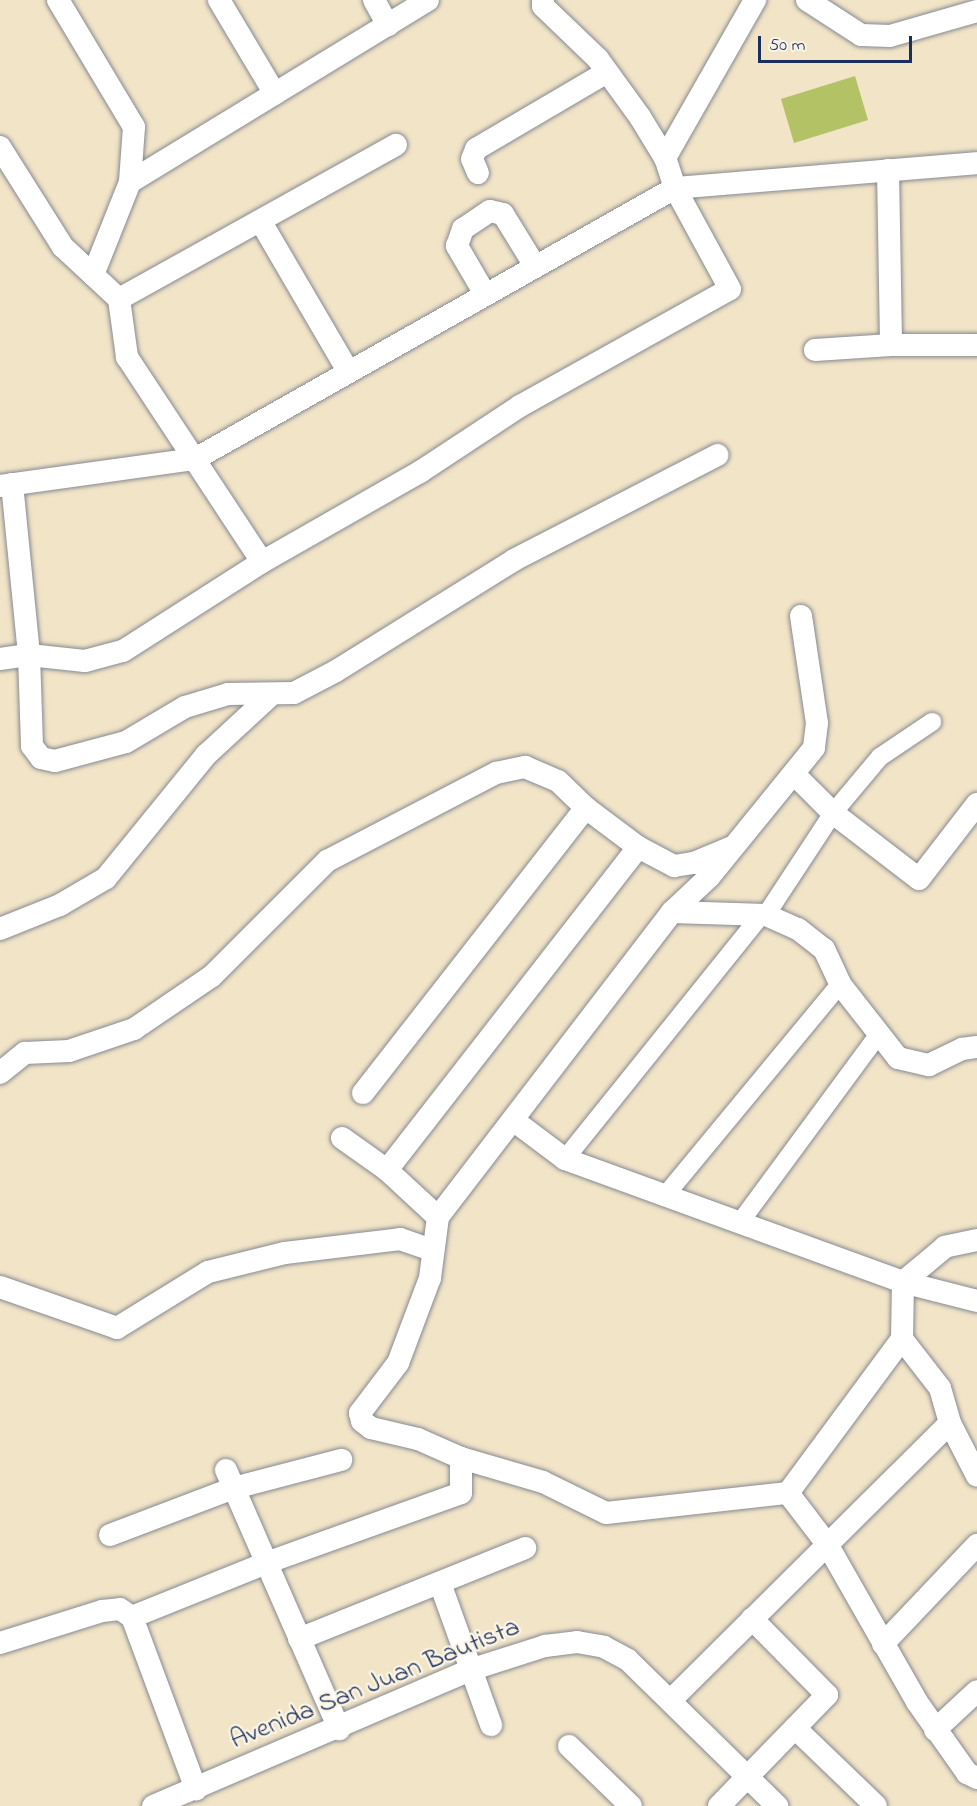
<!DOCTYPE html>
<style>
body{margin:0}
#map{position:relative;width:977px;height:1806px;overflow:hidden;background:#f2e4c7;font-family:"Indie Flower",sans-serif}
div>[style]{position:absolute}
.green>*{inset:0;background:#b2c265}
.roads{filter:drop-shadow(0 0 2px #868a92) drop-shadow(0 0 2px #868a92)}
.pedestrian>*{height:18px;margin:-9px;padding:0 9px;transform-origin:9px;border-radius:9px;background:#fff}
.minor>*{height:22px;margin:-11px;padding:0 11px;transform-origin:11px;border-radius:11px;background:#fff}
span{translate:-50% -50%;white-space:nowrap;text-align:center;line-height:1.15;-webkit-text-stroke:4.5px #fcf5e5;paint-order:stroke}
.street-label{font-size:27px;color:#1b2f5e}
.scale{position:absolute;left:758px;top:36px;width:154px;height:27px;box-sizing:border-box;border:3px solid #1b2f5e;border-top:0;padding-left:8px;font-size:18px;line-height:21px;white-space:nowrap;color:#1b2f5e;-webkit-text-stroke:4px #fcf5e5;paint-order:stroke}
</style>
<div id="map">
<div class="green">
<div style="clip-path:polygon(855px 76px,868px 120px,794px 143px,781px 99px)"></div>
</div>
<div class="roads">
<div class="pedestrian">
<div style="left:766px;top:915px;width:122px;rotate:-56.7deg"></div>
<div style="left:833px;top:813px;width:73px;rotate:-50deg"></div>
<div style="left:880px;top:757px;width:63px;rotate:-33.9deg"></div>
<div style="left:565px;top:1159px;width:313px;rotate:-51.2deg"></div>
<div style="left:664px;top:1197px;width:276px;rotate:-50.4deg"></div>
<div style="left:741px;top:1221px;width:232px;rotate:-53.6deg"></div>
</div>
<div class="minor">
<div style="left:58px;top:0;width:148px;rotate:59.1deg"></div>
<div style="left:134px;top:127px;width:55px;rotate:94.2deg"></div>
<div style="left:130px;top:182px;width:100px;rotate:111.7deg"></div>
<div style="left:219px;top:0;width:109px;rotate:59.2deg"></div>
<div style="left:374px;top:0;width:29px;rotate:61deg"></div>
<div style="left:807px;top:0;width:64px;rotate:32.9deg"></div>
<div style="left:861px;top:35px;width:29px;rotate:2deg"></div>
<div style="left:890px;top:36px;width:91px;rotate:-16deg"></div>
<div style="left:0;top:147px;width:118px;rotate:57.8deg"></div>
<div style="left:63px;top:247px;width:76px;rotate:42.9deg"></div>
<div style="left:119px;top:299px;width:59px;rotate:82.1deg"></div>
<div style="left:127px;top:357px;width:245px;rotate:56.6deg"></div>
<div style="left:665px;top:158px;width:182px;rotate:-60.3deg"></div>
<div style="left:888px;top:170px;width:175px;rotate:89deg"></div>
<div style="left:891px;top:345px;width:86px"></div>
<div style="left:478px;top:173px;width:15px;rotate:-113deg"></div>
<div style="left:472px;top:159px;width:11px;rotate:-68deg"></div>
<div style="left:476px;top:149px;width:152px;rotate:-30.4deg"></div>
<div style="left:130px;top:182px;width:349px;rotate:-31.4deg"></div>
<div style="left:261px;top:222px;width:173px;rotate:59.7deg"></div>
<div style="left:485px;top:294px;width:56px;rotate:-120.3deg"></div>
<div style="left:457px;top:246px;width:18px;rotate:-71deg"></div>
<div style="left:463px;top:229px;width:32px;rotate:-34deg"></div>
<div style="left:490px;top:211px;width:13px;rotate:13deg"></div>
<div style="left:503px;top:214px;width:61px;rotate:58.4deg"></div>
<div style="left:119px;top:299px;width:317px;rotate:-29.1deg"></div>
<div style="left:815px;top:350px;width:76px;rotate:-3.8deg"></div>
<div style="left:12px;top:484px;width:172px;rotate:84.3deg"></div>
<div style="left:29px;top:655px;width:91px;rotate:88.1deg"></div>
<div style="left:32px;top:746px;width:15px;rotate:53deg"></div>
<div style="left:41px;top:758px;width:14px;rotate:12deg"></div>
<div style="left:55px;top:761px;width:73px;rotate:-15deg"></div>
<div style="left:126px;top:742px;width:69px;rotate:-30.7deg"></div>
<div style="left:185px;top:707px;width:45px;rotate:-16.8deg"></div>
<div style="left:228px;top:694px;width:66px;rotate:-0.9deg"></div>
<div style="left:294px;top:693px;width:47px;rotate:-27.6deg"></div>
<div style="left:336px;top:671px;width:210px;rotate:-31.9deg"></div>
<div style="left:514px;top:560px;width:229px;rotate:-27.3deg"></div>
<div style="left:0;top:486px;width:197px;rotate:-7.9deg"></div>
<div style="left:195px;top:459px;width:551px;rotate:-29.45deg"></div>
<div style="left:675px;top:188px;width:303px;rotate:-4.7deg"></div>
<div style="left:801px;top:616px;width:108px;rotate:81.5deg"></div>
<div style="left:817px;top:723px;width:25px;rotate:97deg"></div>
<div style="left:814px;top:748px;width:166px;rotate:129.1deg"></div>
<div style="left:709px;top:877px;width:51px;rotate:136.6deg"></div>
<div style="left:672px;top:912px;width:384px;rotate:127.5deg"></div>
<div style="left:438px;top:1217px;width:62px;rotate:97.5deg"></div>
<div style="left:430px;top:1278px;width:91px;rotate:110.6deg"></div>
<div style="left:398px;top:1363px;width:63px;rotate:127.2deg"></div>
<div style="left:360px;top:1413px;width:8px;rotate:76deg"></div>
<div style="left:362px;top:1421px;width:11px;rotate:38deg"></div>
<div style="left:371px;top:1428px;width:48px;rotate:13.2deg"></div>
<div style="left:418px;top:1439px;width:47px;rotate:23.8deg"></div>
<div style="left:461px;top:1458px;width:85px;rotate:16.3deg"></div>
<div style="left:543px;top:1482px;width:70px;rotate:26.2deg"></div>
<div style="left:606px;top:1513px;width:183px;rotate:-6.3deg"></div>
<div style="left:788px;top:1493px;width:64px;rotate:52.6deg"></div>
<div style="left:827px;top:1544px;width:182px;rotate:60.3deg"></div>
<div style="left:917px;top:1702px;width:87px;rotate:54.8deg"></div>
<div style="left:967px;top:1773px;width:11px;rotate:27deg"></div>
<div style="left:0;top:659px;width:29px;rotate:-8deg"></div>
<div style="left:29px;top:655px;width:56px;rotate:6.1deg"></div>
<div style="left:85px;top:661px;width:39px;rotate:-15deg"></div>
<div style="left:123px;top:651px;width:165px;rotate:-32.6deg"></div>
<div style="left:262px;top:562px;width:182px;rotate:-29.7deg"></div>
<div style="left:420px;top:472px;width:120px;rotate:-33.4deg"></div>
<div style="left:520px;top:406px;width:240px;rotate:-29.1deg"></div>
<div style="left:730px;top:289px;width:115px;rotate:-118.6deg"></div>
<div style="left:675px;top:188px;width:32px;rotate:-108deg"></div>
<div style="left:665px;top:158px;width:48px;rotate:-121.4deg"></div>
<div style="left:640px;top:117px;width:72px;rotate:-125.9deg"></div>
<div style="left:598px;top:59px;width:76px;rotate:-136.1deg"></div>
<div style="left:543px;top:6px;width:6px;rotate:-90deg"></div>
<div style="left:794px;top:774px;width:55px;rotate:45deg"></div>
<div style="left:833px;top:813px;width:108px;rotate:37.5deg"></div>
<div style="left:919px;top:879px;width:95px;rotate:-52.3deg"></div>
<div style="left:672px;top:912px;width:94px;rotate:1.8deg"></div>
<div style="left:766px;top:915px;width:35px;rotate:24deg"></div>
<div style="left:798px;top:929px;width:33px;rotate:38deg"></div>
<div style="left:824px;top:949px;width:38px;rotate:65deg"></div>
<div style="left:840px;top:984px;width:94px;rotate:51.9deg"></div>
<div style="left:898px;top:1058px;width:32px;rotate:13deg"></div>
<div style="left:929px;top:1065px;width:37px;rotate:-26deg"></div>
<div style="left:962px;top:1049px;width:15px;rotate:-8deg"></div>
<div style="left:0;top:929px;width:65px;rotate:-21.8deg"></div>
<div style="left:60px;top:905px;width:53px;rotate:-30.4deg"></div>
<div style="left:106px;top:878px;width:159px;rotate:-50.9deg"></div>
<div style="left:206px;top:755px;width:87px;rotate:-42.7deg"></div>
<div style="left:0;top:1073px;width:32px;rotate:-39deg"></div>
<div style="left:25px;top:1053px;width:44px;rotate:-2.6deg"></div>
<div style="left:69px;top:1051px;width:69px;rotate:-18.7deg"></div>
<div style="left:134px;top:1029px;width:94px;rotate:-34.2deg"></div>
<div style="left:212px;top:976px;width:163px;rotate:-45deg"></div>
<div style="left:327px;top:861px;width:191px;rotate:-27.5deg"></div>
<div style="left:496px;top:773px;width:30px;rotate:-12deg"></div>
<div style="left:525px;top:767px;width:36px;rotate:23deg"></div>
<div style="left:558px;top:781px;width:39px;rotate:44deg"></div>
<div style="left:586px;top:808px;width:65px;rotate:36.9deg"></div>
<div style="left:638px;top:847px;width:41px;rotate:27.8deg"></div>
<div style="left:674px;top:866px;width:20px;rotate:-9deg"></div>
<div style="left:694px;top:863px;width:41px;rotate:-22.8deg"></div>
<div style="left:363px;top:1093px;width:362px;rotate:-52deg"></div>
<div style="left:513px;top:1120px;width:65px;rotate:36.9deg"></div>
<div style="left:565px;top:1159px;width:360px;rotate:20deg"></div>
<div style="left:903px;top:1282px;width:76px;rotate:14.4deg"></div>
<div style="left:342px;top:1138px;width:55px;rotate:35.4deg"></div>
<div style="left:387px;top:1170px;width:69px;rotate:42.7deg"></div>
<div style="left:387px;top:1170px;width:409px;rotate:-52.1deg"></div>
<div style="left:977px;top:1240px;width:33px;rotate:168deg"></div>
<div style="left:945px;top:1247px;width:55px;rotate:140.2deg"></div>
<div style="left:903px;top:1282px;width:57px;rotate:91deg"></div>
<div style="left:902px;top:1339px;width:62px;rotate:52.2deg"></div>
<div style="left:940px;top:1388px;width:36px;rotate:74deg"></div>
<div style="left:950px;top:1423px;width:59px;rotate:63deg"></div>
<div style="left:0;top:1287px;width:124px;rotate:19.3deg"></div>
<div style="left:117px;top:1328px;width:107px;rotate:-31.6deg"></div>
<div style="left:208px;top:1272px;width:79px;rotate:-13.9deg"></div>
<div style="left:285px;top:1253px;width:116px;rotate:-6.9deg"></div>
<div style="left:400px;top:1239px;width:34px;rotate:19deg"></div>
<div style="left:226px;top:1470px;width:283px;rotate:66.4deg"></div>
<div style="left:788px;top:1493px;width:192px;rotate:-53.5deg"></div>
<div style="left:110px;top:1535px;width:133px;rotate:-20.8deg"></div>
<div style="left:234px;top:1488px;width:111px;rotate:-14.7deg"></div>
<div style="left:440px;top:1583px;width:151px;rotate:70.2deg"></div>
<div style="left:132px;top:1617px;width:144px;rotate:-21.9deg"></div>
<div style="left:266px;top:1563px;width:207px;rotate:-19.7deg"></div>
<div style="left:461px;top:1493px;width:35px;rotate:-90deg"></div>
<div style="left:299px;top:1639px;width:244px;rotate:-21.9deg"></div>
<div style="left:0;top:1643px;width:107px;rotate:-17.4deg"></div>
<div style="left:102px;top:1611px;width:18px;rotate:-6deg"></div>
<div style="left:120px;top:1609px;width:14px;rotate:34deg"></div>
<div style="left:132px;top:1617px;width:184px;rotate:69.6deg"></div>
<div style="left:883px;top:1644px;width:137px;rotate:-46.5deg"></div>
<div style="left:671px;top:1700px;width:393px;rotate:-44.8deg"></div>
<div style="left:795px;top:1728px;width:112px;rotate:43.9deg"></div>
<div style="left:935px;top:1730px;width:57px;rotate:-42.9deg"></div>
<div style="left:569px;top:1746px;width:86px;rotate:44.1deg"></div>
<div style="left:153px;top:1806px;width:348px;rotate:-23.2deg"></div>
<div style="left:473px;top:1669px;width:76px;rotate:-17.7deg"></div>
<div style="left:545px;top:1646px;width:32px;rotate:-7deg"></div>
<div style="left:577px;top:1642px;width:27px;rotate:10deg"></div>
<div style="left:604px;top:1647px;width:27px;rotate:28deg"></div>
<div style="left:628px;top:1660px;width:209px;rotate:44.4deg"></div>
<div style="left:719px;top:1806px;width:155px;rotate:-45.8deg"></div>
<div style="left:827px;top:1695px;width:107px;rotate:-134.6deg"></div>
</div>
</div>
<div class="street-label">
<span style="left:375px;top:1684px;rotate:-22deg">Avenida San Juan Bautista</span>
</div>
<div class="scale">50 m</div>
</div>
